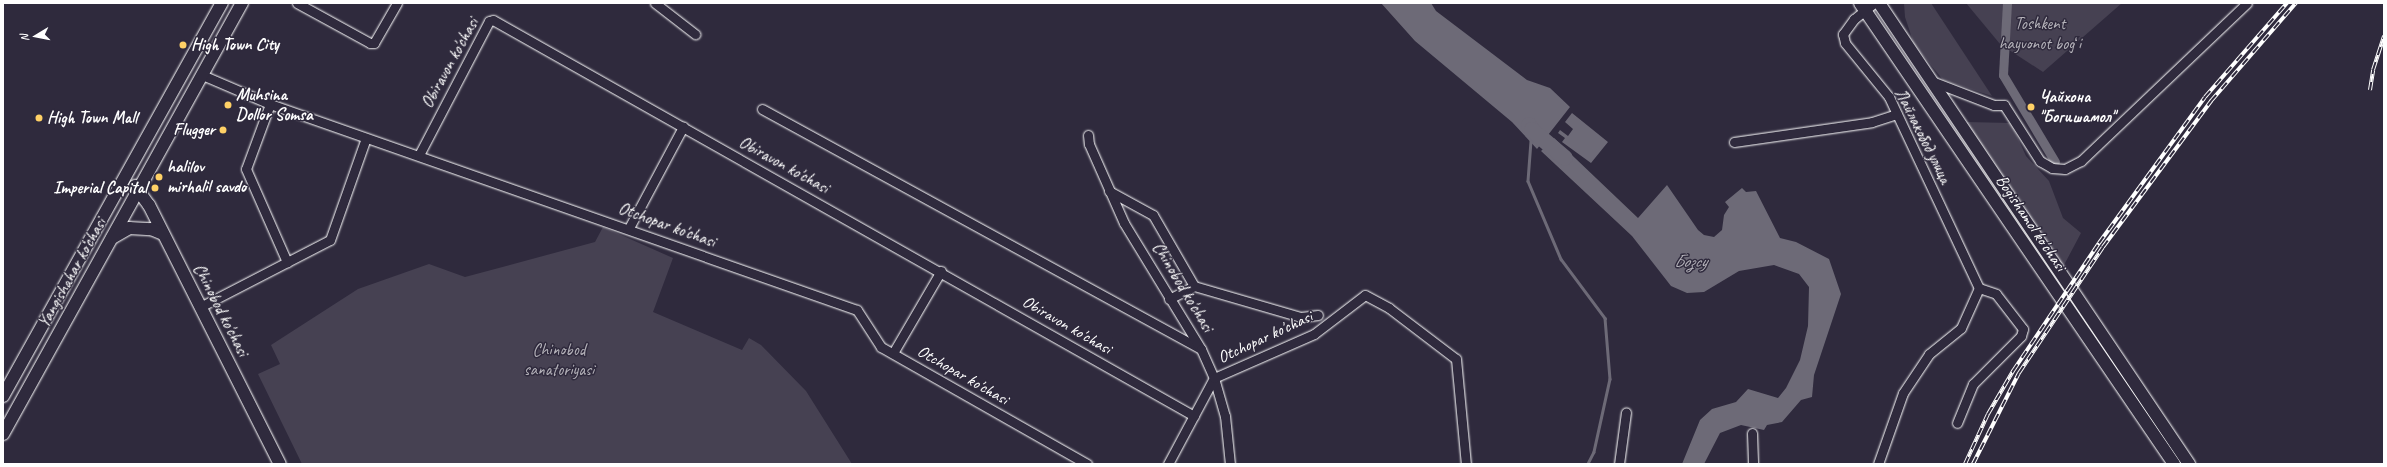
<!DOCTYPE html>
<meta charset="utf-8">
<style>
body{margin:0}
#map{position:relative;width:2387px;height:467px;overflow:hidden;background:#2f2a3d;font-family:Caveat,sans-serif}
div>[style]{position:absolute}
.green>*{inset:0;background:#464152}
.water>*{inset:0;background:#6d6a77}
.stream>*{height:2.5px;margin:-1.25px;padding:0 1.25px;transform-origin:1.25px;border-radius:1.25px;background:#6d6a77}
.canal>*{height:9px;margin:-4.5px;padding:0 4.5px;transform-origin:4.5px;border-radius:4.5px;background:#6d6a77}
.river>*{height:16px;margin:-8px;padding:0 8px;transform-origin:8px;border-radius:8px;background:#6d6a77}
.roads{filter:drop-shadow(0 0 1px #fff) drop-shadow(0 0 1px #fff)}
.minor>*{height:9px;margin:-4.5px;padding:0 4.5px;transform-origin:4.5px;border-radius:4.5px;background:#2f2a3d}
.major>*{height:12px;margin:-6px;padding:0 6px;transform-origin:6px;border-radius:6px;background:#2f2a3d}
.rail>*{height:4px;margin-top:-2px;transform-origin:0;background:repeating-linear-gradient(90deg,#2f2a3d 0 8px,#fff 0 16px);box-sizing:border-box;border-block:1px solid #fff}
.dots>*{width:11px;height:11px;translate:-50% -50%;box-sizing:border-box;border:2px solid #2f2a3d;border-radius:50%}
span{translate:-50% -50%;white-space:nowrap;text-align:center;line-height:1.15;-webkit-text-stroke:3px #2f2a3d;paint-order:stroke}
.park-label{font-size:17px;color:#b5b3ba}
.poi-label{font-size:17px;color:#fff;font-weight:700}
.left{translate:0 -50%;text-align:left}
.right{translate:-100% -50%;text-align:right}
.street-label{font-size:17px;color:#fff}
.water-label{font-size:18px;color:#b6b4bb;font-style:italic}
.frame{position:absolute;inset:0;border:4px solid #fff;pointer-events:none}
.north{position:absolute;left:16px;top:16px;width:40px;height:40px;-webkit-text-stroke:3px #2f2a3d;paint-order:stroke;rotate:260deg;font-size:11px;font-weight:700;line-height:16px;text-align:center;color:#fff}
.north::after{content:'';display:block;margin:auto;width:14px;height:18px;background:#fff;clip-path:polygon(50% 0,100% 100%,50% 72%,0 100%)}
</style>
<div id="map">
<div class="green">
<div style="clip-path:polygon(1904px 3px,1931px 3px,1992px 96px,1943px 80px,1914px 44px,1905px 17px)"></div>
<div style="clip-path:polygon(1966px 3px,2122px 3px,2043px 72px,2000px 44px)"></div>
<div style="clip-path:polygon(1966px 122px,2011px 123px,2026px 156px,2049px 181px,2063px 218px,2081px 233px,2063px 267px)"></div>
<div style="clip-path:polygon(603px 227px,673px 258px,653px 312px,742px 350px,749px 338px,761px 345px,806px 391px,852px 464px,302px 464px,258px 374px,280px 364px,271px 345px,358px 289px,429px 264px,465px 277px,595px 242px)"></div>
</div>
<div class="water">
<div style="clip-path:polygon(1381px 3px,1431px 3px,1436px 11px,1498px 58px,1527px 80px,1550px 88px,1570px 107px,1537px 149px,1512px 122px,1415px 41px)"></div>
<div style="clip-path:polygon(1572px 113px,1608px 142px,1591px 163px,1562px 142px,1565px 138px,1558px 133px,1560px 130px,1568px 136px,1573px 129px,1565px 122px)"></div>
<div style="clip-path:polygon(1554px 138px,1638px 218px,1667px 185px,1698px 230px,1704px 235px,1714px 237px,1722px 230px,1724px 215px,1729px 207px,1725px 202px,1742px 188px,1746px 192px,1756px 191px,1780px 238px,1796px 242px,1829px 259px,1841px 294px,1814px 375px,1812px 397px,1801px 400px,1782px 422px,1767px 425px,1764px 430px,1741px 425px,1720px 433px,1704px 464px,1682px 464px,1700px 420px,1712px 409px,1736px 402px,1748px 389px,1778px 398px,1786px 388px,1800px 360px,1808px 326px,1809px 287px,1799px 274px,1774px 265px,1739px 271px,1704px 292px,1687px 293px,1671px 286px,1632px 236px,1541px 151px)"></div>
</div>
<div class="stream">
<div style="left:1531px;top:141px;width:40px;rotate:94.3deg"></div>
<div style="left:1528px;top:181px;width:85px;rotate:67.1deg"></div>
<div style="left:1561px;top:259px;width:74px;rotate:53.3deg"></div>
<div style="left:1605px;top:318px;width:61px;rotate:85.3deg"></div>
<div style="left:1610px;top:379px;width:75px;rotate:102.4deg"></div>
<div style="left:1594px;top:452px;width:13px;rotate:117deg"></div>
</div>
<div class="canal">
<div style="left:2007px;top:3px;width:72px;rotate:93.2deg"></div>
<div style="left:2003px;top:75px;width:101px;rotate:59.1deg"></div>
</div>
<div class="river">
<div style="left:1529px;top:125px;width:6px;rotate:59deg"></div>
<div style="left:1532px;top:130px;width:43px;rotate:40.3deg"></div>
</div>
<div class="roads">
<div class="minor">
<div style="left:297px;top:3px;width:83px;rotate:28.7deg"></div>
<div style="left:370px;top:43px;width:4px"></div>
<div style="left:374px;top:43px;width:46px;rotate:-60.1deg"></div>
<div style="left:655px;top:3px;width:51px;rotate:37.8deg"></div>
<div style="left:1874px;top:3px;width:26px;rotate:141deg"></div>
<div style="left:1854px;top:19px;width:19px;rotate:126deg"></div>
<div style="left:1843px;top:34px;width:9px;rotate:77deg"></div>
<div style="left:1845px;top:43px;width:70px;rotate:50.8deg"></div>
<div style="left:1889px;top:97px;width:211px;rotate:64.8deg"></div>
<div style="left:1979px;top:288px;width:18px;rotate:19deg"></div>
<div style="left:1996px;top:294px;width:44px;rotate:52.4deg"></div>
<div style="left:2023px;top:329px;width:7px;rotate:106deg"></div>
<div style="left:2021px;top:336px;width:68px;rotate:135deg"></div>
<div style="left:1973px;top:384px;width:42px;rotate:112.3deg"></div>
<div style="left:202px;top:75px;width:74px;rotate:23.1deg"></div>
<div style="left:270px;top:104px;width:622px;rotate:19.34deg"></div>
<div style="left:857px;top:310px;width:44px;rotate:57deg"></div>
<div style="left:881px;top:347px;width:237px;rotate:29.6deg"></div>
<div style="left:1934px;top:82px;width:64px;rotate:21deg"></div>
<div style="left:1994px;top:105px;width:10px"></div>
<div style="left:2004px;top:105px;width:67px;rotate:57.3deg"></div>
<div style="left:2040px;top:161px;width:14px;rotate:30deg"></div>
<div style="left:2052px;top:168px;width:13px;rotate:4deg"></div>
<div style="left:2065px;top:169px;width:18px;rotate:-27deg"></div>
<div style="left:2081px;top:161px;width:229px;rotate:-43.6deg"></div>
<div style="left:270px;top:104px;width:69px;rotate:110.3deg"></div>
<div style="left:246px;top:169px;width:102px;rotate:66.2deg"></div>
<div style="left:762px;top:109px;width:500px;rotate:28.67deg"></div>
<div style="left:1088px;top:135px;width:9px;rotate:84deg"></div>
<div style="left:1089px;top:144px;width:86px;rotate:66.1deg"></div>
<div style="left:1124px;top:223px;width:148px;rotate:58.6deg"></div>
<div style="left:1201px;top:349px;width:32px;rotate:66deg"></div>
<div style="left:1214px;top:378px;width:40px;rotate:74deg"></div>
<div style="left:1225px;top:416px;width:48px;rotate:84.1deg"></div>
<div style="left:1734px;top:142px;width:139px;rotate:-8.2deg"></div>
<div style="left:1872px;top:122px;width:26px;rotate:-18deg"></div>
<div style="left:419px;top:155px;width:151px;rotate:-62.4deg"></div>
<div style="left:489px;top:21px;width:4px;rotate:-14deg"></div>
<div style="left:493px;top:20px;width:805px;rotate:29.46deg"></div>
<div style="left:1109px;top:191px;width:50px;rotate:28.6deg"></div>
<div style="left:1153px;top:215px;width:82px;rotate:60deg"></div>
<div style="left:629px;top:228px;width:115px;rotate:-61.9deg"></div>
<div style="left:1169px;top:299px;width:28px;rotate:-27deg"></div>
<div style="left:1194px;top:286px;width:111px;rotate:16.2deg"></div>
<div style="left:1301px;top:317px;width:17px;rotate:-7deg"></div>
<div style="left:200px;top:307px;width:146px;rotate:-27.3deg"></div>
<div style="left:330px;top:240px;width:108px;rotate:-70.6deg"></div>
<div style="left:893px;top:353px;width:95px;rotate:-59.7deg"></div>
<div style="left:1752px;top:433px;width:31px;rotate:88deg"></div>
<div style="left:1168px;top:464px;width:98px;rotate:-61.9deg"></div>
<div style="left:1214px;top:378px;width:109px;rotate:-23.7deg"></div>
<div style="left:1314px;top:334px;width:64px;rotate:-37.4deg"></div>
<div style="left:1365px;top:295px;width:27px;rotate:28deg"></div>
<div style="left:1389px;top:308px;width:84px;rotate:37.3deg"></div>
<div style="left:1456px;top:359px;width:105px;rotate:84.6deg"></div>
<div style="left:1619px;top:464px;width:52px;rotate:-82.3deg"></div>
<div style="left:1878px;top:464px;width:75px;rotate:-70.6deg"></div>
<div style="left:1903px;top:393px;width:47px;rotate:-56.3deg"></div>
<div style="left:1929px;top:354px;width:41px;rotate:-39.1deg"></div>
<div style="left:1961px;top:328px;width:44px;rotate:-65.8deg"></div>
</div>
<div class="major">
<div style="left:1860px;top:3px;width:558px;rotate:55.74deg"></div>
<div style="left:1879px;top:3px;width:556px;rotate:56.08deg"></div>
<div style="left:135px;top:186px;width:24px;rotate:54deg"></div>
<div style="left:149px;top:205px;width:290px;rotate:63.2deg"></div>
<div style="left:112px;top:238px;width:20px;rotate:-30deg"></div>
<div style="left:129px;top:228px;width:22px;rotate:3deg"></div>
<div style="left:151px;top:229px;width:13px;rotate:23deg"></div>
<div style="left:3px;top:396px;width:450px;rotate:-60.9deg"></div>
<div style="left:3px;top:434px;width:493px;rotate:-61deg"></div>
</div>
</div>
<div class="rail">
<div style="left:2370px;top:90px;width:20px;rotate:-81deg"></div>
<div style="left:2373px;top:70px;width:36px;rotate:-72deg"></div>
<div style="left:1965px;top:464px;width:55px;rotate:-65.3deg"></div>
<div style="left:1988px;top:414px;width:50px;rotate:-59.8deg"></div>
<div style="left:2013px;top:371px;width:154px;rotate:-56.1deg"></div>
<div style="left:2099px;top:243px;width:180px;rotate:-54deg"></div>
<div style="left:2205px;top:97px;width:125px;rotate:-48.9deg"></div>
<div style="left:1973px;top:464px;width:102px;rotate:-63.2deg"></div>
<div style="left:2019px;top:373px;width:151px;rotate:-56.3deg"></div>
<div style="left:2103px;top:247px;width:182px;rotate:-53.5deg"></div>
<div style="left:2211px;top:101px;width:130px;rotate:-49.1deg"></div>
</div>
<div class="dots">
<div style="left:183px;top:45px;background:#ffd166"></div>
<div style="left:228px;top:105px;background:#ffd166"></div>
<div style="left:2031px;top:107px;background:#ffd166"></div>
<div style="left:39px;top:118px;background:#ffd166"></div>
<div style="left:223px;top:130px;background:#ffd166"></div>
<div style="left:159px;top:177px;background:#ffd166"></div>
<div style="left:155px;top:188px;background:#ffd166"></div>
</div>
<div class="park-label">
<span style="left:2040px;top:34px">Toshkent<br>hayvonot bogʻi</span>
<span style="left:559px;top:360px">Chinobod<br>sanatoriyasi</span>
</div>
<div class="poi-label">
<span class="left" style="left:191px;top:45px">High Town City</span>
<span class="left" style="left:236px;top:105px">Muhsina<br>Dollor Somsa</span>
<span class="left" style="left:2039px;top:107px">Чайхона<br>"Богишамол"</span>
<span class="left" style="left:47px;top:118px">High Town Mall</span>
<span class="right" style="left:215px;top:130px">Flugger</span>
<span class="left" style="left:167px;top:177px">halilov<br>mirhalil savdo</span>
<span class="right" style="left:147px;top:188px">Imperial Capital</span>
</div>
<div class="street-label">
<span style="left:450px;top:63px;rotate:-61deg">Obiravon ko'chasi</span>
<span style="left:1923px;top:136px;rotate:63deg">Лайлакобод улица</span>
<span style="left:784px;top:165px;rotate:29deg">Obiravon ko'chasi</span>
<span style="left:2031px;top:223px;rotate:56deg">Bogishamol ko'chasi</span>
<span style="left:667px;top:225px;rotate:20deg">Otchopar ko'chasi</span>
<span style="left:72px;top:273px;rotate:-61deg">Yangishahar ko‘chasi</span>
<span style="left:1183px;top:287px;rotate:59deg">Chinobod ko'chasi</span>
<span style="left:221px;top:310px;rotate:63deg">Chinobod ko'chasi</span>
<span style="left:1067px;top:325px;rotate:30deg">Obiravon ko'chasi</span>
<span style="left:1265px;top:337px;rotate:-25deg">Otchopar ko'chasi</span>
<span style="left:963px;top:375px;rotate:30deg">Otchopar ko'chasi</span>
</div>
<div class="water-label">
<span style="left:1690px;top:261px">Бозсу</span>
</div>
<div class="frame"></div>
<div class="north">N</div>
</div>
